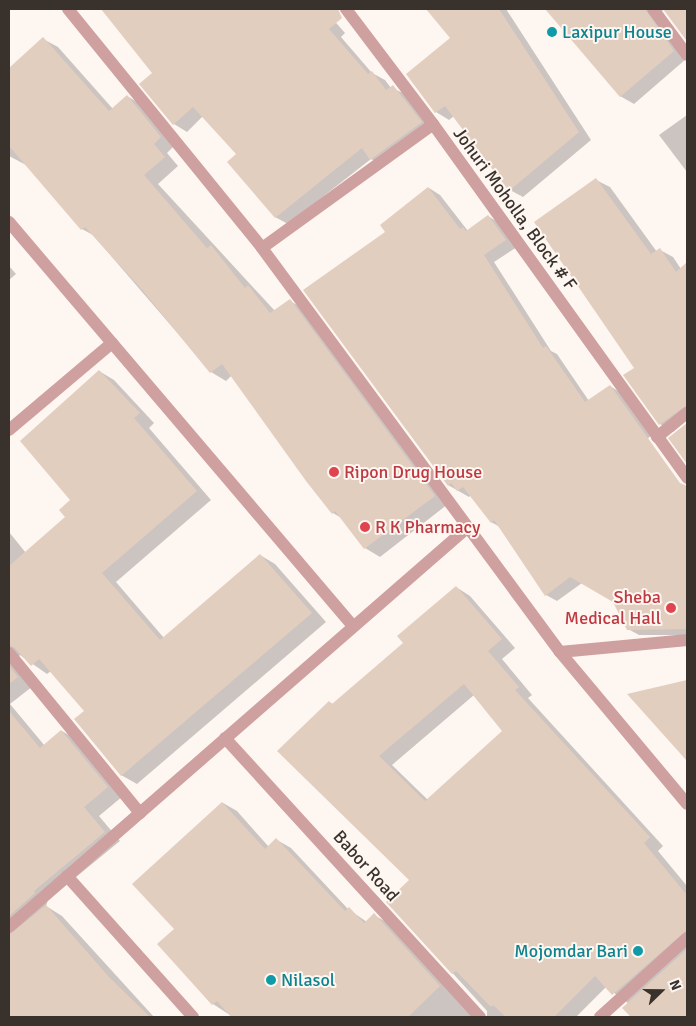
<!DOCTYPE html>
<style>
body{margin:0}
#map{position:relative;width:696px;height:1026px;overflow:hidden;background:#fef6f0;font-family:Signika,sans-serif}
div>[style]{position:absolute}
.shadow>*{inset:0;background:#0003}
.building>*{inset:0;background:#e2cebf}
.minor>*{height:12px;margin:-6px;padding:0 6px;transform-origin:6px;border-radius:6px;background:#cfa0a0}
.dots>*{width:14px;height:14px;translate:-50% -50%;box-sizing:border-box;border:2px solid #fef6f0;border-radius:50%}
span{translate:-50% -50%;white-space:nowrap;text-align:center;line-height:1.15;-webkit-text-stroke:4px #fef6f0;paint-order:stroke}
.culture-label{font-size:18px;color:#0d838f}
.left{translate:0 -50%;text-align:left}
.right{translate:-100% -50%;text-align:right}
.street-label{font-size:18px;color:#39312b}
.health-label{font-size:18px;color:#be3a42}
.frame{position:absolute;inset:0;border:10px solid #39312b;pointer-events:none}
.north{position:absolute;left:636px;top:966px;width:50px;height:50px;-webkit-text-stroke:4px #fef6f0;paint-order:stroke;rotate:68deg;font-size:14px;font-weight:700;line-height:20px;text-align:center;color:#39312b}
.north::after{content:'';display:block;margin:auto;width:18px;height:22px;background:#39312b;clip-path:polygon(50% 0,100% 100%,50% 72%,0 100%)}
</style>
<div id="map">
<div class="shadow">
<div style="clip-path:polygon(103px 9px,324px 9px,345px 33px,341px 37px,372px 73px,385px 80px,391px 88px,406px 94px,433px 130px,384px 166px,371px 159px,288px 224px,275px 217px,238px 154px,203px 116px,187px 132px,174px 124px,141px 84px,154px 73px)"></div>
<div style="clip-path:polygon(427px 9px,506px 9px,591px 140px,523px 197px,510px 190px,454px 116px,449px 120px,436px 112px,451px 38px)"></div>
<div style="clip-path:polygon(547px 9px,687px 9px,687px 39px,665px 9px,659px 13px,686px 59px,634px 104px,620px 96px)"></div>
<div style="clip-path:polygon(43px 39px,58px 47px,113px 109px,127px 96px,142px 105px,175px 145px,167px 153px,178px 166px,158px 184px,275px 311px,290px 301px,304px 309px,448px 504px,380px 557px,365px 548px,343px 519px,333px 513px,232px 375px,226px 381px,211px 372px,93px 235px,82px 229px,28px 166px,9px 156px,9px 69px)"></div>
<div style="clip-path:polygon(687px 115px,687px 172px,659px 135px)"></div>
<div style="clip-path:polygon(596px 180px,610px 187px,657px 252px,660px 250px,673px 257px,681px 269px,687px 264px,687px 420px,673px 432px,660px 424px,636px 368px)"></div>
<div style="clip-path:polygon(429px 188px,440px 195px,468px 231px,488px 216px,499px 223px,517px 247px,494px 262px,551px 351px,557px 354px,589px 401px,610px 386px,621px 393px,652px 435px,631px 452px,687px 531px,687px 635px,639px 635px,628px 629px,614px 601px,582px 583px,557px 601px,546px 595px,500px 527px,491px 522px,471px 495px,469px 497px,448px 485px,387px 232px)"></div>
<div style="clip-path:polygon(9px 266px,16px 274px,9px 280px)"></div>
<div style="clip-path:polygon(99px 371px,114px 380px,154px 423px,149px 428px,211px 500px,116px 582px,164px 638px,260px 555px,275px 564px,326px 622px,137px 784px,121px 775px,85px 711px,51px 671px,47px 674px,20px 655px,16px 660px,33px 686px,10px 704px,45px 746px,62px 731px,77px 740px,123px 796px,99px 816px,120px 841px,48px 900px,46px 906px,62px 916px,154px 1017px,9px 1017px,9px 532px,26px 553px,67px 517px)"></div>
<div style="clip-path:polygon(evenodd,456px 587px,470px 596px,515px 648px,502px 659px,532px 695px,528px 698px,663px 846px,658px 851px,687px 886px,687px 1017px,631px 1017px,624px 1008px,629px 1004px,606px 987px,576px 1017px,487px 1017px,487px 1011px,388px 902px,411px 880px,329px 702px,333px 704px,404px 643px,456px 587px,474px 695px,504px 731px,428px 800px,392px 765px,474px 695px)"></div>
<div style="clip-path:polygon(687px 682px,687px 759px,629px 695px)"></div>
<div style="clip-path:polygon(223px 803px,237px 811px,269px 847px,277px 840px,291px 848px,348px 909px,367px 922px,374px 915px,388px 923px,475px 1017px,233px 1017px,213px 1004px,159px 944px,175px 929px)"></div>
</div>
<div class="building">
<div style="clip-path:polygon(101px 9px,338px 9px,342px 18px,329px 29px,368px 74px,372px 71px,386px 90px,393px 85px,422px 122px,370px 160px,362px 148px,275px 218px,227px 162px,236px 154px,193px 107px,173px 125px,139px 84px,152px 73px)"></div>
<div style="clip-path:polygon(426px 9px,499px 9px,579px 132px,509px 191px,445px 106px,435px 113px,406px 74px,450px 38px)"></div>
<div style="clip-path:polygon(545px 9px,645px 9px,674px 51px,620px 97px)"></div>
<div style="clip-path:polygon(663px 9px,687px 9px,686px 40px)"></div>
<div style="clip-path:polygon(43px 37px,109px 111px,127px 95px,161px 137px,154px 144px,165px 157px,144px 175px,207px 248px,211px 245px,245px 288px,248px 285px,270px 313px,290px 299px,435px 496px,364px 549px,335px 511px,332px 514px,306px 481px,222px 364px,210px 373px,143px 291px,85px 227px,81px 230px,9px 146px,9px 68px)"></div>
<div style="clip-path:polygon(596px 178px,651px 254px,660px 248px,676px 272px,687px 262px,687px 405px,659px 425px,623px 375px,634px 368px,534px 222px)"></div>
<div style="clip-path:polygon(428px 187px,460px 229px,463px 227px,466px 231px,488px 215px,506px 240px,484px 255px,543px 348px,546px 346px,585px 402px,610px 385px,680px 483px,687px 486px,687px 629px,627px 630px,613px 602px,570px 577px,545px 596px,494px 520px,491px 523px,463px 487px,457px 491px,451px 483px,448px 486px,303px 290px,385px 232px,380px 225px)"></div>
<div style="clip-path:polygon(99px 370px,140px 413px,134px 418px,197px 491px,102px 573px,160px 640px,260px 554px,312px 613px,121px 776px,74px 719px,84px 711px,39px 659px,31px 666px,15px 648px,9px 645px,9px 566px,65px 517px,59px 510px,70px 500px,20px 441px)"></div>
<div style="clip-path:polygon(687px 423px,687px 464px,668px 438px)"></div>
<div style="clip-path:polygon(evenodd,456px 586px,502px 639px,488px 651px,519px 687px,515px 690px,650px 837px,644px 843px,687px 895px,687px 930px,612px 995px,595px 976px,554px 1017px,506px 1017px,493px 1005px,491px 1007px,456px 971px,452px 974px,386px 902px,409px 880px,277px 751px,329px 701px,332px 704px,403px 643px,397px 636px,456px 586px,464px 684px,502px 731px,425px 801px,379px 756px,464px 684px)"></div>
<div style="clip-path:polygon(9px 666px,18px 677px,9px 684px)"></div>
<div style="clip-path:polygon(687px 680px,687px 761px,627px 694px)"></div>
<div style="clip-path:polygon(9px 711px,40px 748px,61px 730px,108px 787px,84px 807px,105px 832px,34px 891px,35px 893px,9px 916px)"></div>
<div style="clip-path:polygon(222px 802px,265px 849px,276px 838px,345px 911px,349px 907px,364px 923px,374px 913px,440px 986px,408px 1017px,231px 1017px,217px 1001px,212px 1005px,157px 944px,174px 929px,132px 884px)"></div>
<div style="clip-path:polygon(46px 905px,109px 977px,150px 1017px,9px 1017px,9px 935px)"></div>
<div style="clip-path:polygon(687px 949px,687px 1017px,631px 1017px,622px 1008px)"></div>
</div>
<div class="minor">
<div style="left:68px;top:9px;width:308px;rotate:50.9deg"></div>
<div style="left:262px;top:248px;width:502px;rotate:53.59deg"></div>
<div style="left:560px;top:652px;width:128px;rotate:-5.4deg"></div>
<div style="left:346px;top:9px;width:144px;rotate:52.9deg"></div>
<div style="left:653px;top:9px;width:57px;rotate:53.5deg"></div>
<div style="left:9px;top:222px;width:531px;rotate:49.59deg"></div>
<div style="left:262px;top:248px;width:211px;rotate:-35.9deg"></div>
<div style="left:433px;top:124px;width:436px;rotate:54.3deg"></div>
<div style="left:9px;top:430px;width:135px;rotate:-40.2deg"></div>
<div style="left:657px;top:437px;width:38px;rotate:-39deg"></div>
<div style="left:560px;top:652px;width:198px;rotate:50.1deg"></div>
<div style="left:9px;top:653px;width:207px;rotate:50.7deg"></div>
<div style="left:225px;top:738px;width:378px;rotate:47.6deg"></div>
<div style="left:67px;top:876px;width:189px;rotate:48.2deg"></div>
<div style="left:9px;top:927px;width:607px;rotate:-41.06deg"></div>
<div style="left:600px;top:1017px;width:118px;rotate:-42.2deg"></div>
</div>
<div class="dots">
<div style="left:552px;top:32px;background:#0f9aa8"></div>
<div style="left:334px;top:472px;background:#e0444e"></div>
<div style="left:365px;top:527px;background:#e0444e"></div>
<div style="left:671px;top:608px;background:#e0444e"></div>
<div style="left:638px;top:951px;background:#0f9aa8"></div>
<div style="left:271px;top:980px;background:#0f9aa8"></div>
</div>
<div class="culture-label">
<span class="left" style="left:562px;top:32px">Laxipur House</span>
<span class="right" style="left:628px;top:951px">Mojomdar Bari</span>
<span class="left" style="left:281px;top:980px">Nilasol</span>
</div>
<div class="street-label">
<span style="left:515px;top:209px;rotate:54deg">Johuri Moholla, Block # F</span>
<span style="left:366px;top:866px;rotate:48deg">Babor Road</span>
</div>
<div class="health-label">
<span class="left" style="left:344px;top:472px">Ripon Drug House</span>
<span class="left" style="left:375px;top:527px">R K Pharmacy</span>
<span class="right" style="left:661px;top:608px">Sheba<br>Medical Hall</span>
</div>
<div class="frame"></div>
<div class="north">N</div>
</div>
